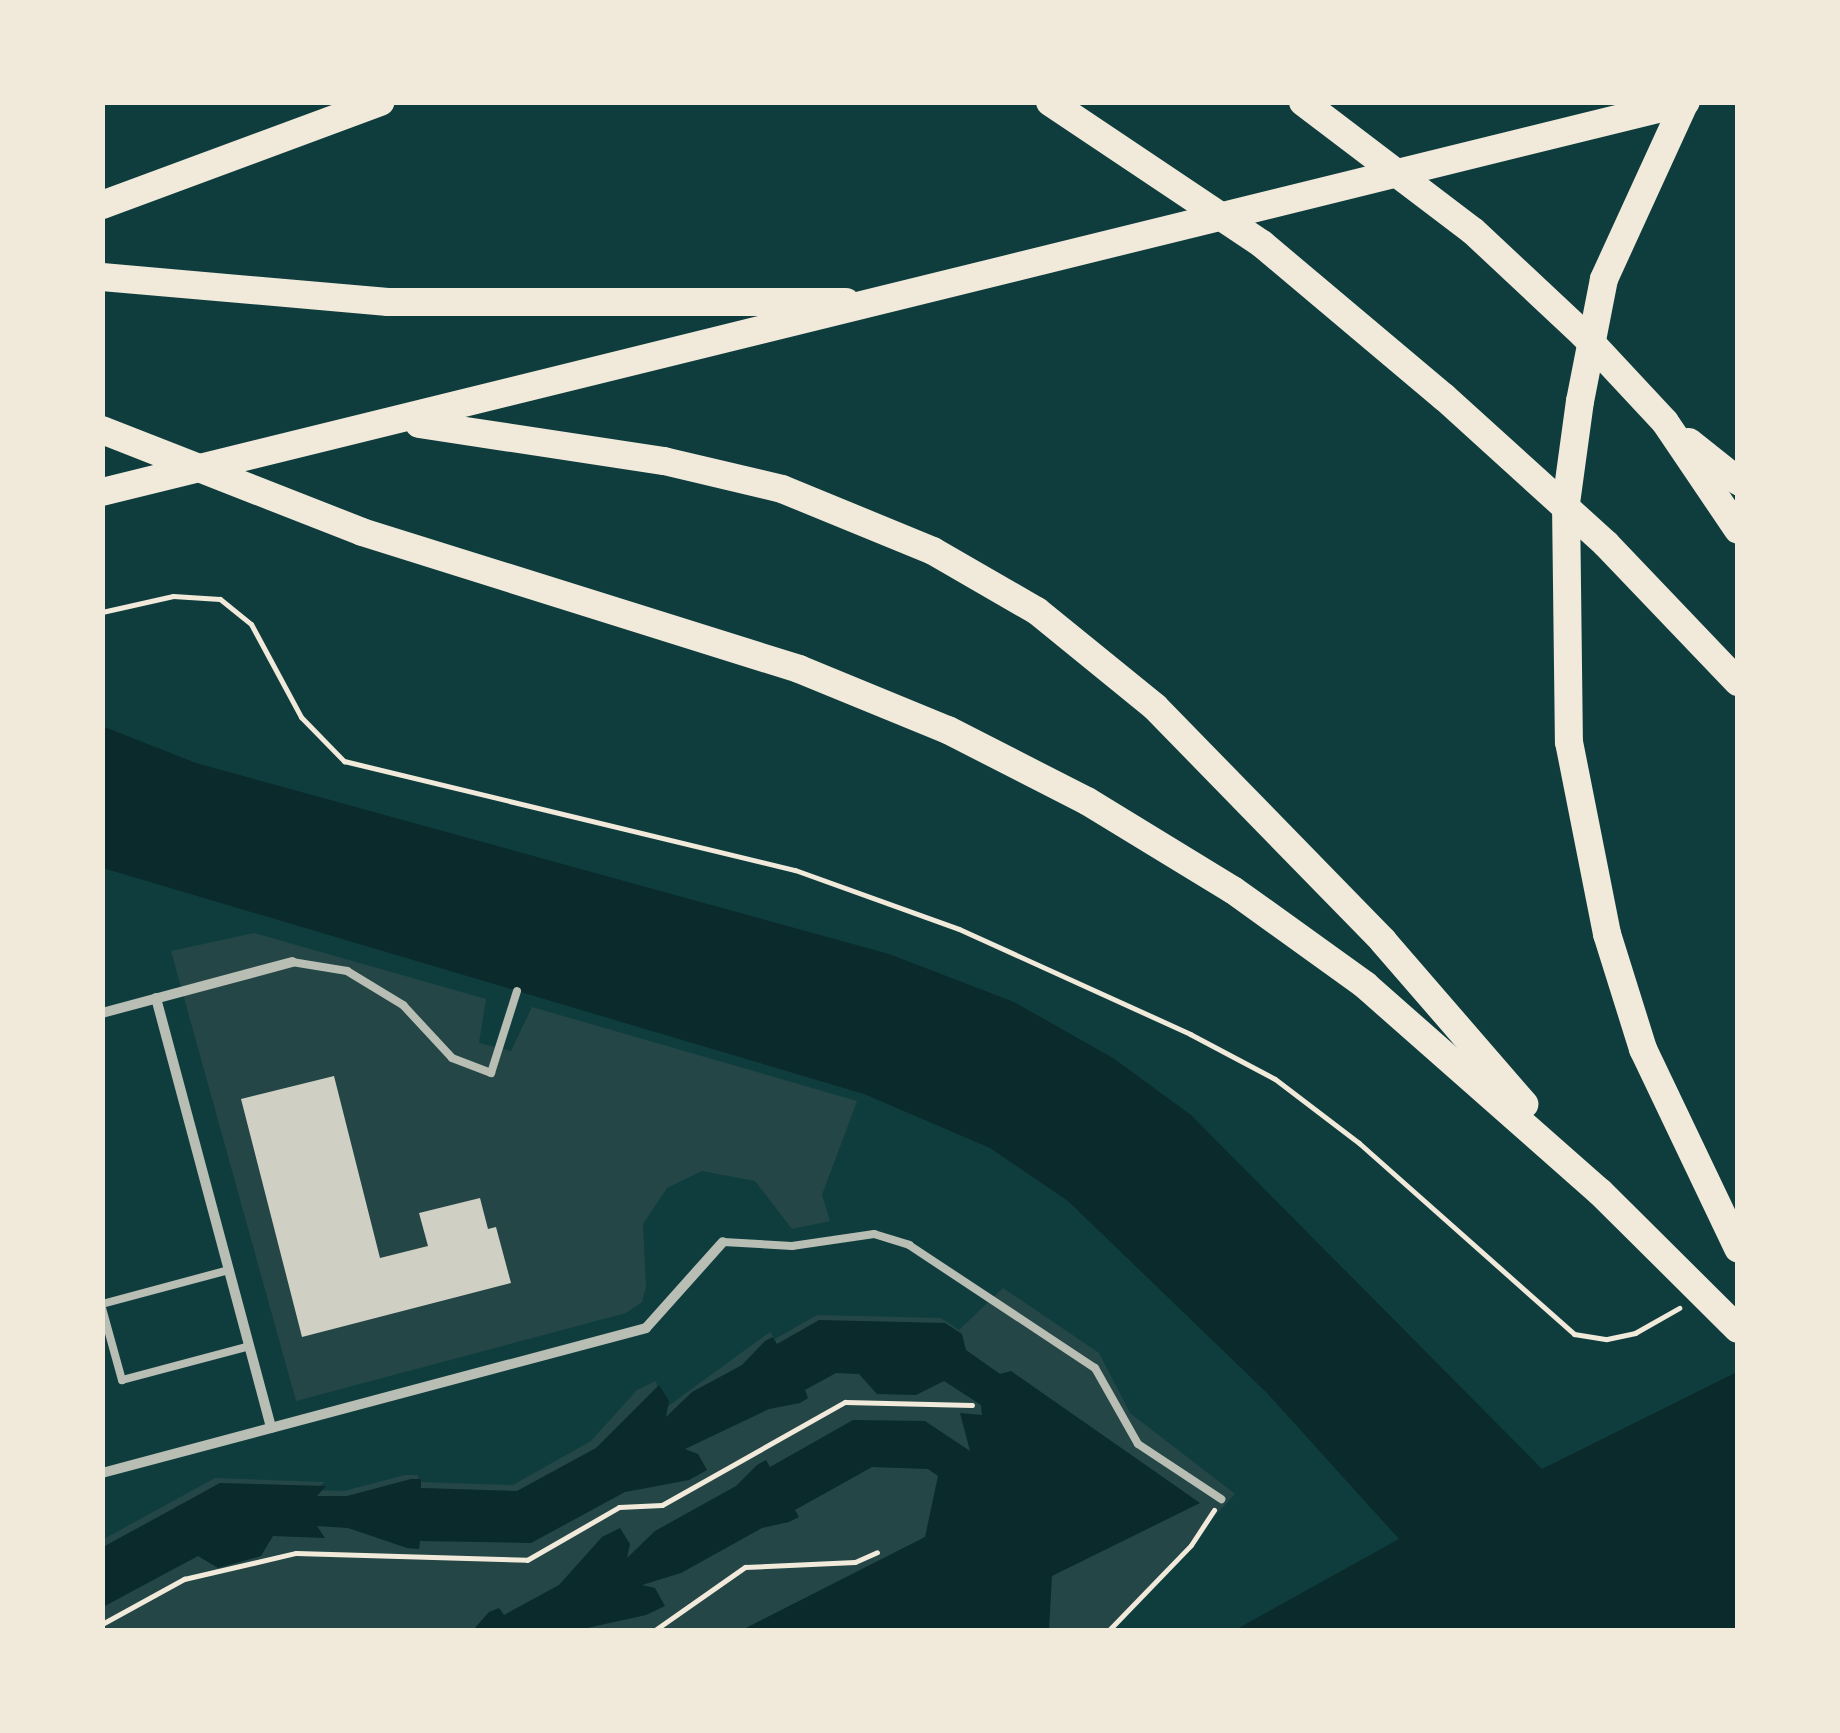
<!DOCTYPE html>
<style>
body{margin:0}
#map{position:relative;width:1840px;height:1733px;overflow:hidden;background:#0f3d3e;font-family:"Open Sans",sans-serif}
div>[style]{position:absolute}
.green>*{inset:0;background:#244646}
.water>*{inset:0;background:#0a2a2b}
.building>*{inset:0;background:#cfcfc3}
.path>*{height:5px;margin:-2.5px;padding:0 2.5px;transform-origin:2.5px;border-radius:2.5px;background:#f1e9da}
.service>*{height:8px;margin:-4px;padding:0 4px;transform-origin:4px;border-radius:4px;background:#b8beb3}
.minor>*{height:10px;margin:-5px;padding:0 5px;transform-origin:5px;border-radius:5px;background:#b8beb3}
.motorway>*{height:28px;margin:-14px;padding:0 14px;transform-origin:14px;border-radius:14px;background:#f1e9da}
span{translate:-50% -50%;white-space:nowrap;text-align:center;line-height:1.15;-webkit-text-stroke:8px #f1e9da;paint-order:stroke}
.frame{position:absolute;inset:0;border:105px solid #f1e9da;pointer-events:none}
</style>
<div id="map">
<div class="green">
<div style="clip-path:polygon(254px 933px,486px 999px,479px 1043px,511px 1051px,532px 1007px,857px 1101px,822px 1195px,830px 1221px,792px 1229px,755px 1181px,702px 1171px,667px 1188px,643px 1224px,646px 1286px,642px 1302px,626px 1313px,296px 1401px,171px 951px)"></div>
<div style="clip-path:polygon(1003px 1288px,1099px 1353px,1130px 1413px,1235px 1494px,1109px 1630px,103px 1630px,102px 1540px,215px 1478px,324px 1482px,316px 1490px,344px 1491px,405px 1475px,418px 1475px,419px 1482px,513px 1485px,591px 1441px,637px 1390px,656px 1381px,663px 1410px,770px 1332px,775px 1339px,817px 1315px,941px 1318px,959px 1330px)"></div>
</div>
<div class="water">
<div style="clip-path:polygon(102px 726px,196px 763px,889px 954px,1014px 1002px,1113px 1058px,1191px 1115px,1542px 1469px,1737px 1372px,1737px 1630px,1235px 1630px,1399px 1539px,1267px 1393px,1068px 1201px,990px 1148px,864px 1094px,103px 868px)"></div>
<div style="clip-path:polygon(819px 1320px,945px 1323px,962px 1334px,966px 1350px,1000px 1374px,1011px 1371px,1200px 1503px,1052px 1576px,1049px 1630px,742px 1630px,925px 1537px,938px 1476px,928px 1469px,872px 1467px,795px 1510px,799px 1517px,789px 1522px,762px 1528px,681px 1573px,642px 1585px,655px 1588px,665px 1606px,646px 1615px,578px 1630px,473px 1630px,489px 1612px,499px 1608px,504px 1615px,559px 1585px,602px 1537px,620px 1528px,630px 1544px,627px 1558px,655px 1531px,736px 1486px,757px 1465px,766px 1460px,770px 1467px,853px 1420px,925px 1421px,970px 1451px,960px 1413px,982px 1415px,981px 1405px,944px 1381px,916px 1395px,877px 1394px,859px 1374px,836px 1373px,805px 1390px,808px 1398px,800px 1403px,769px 1409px,685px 1449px,698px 1454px,707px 1470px,689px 1480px,625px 1492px,531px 1543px,420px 1541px,419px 1549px,407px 1548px,348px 1528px,317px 1526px,325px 1538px,273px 1536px,261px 1556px,218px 1568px,198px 1556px,103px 1607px,103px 1547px,220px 1483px,326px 1486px,317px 1496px,347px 1496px,411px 1479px,421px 1479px,421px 1488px,517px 1491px,596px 1448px,659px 1385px,669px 1401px,666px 1417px,692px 1392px,742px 1365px,765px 1341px,773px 1337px,777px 1344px)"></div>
</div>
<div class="building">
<div style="clip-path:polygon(334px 1076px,380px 1258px,428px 1246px,419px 1213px,480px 1198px,488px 1229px,496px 1227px,511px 1283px,302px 1337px,241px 1099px)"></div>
</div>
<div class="path">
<div style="left:102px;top:612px;width:73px;rotate:-12.7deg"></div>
<div style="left:173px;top:596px;width:47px;rotate:3.7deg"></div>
<div style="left:220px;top:599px;width:40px;rotate:39deg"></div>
<div style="left:251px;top:624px;width:106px;rotate:61.7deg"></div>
<div style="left:301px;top:717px;width:62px;rotate:45.7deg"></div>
<div style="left:344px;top:761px;width:464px;rotate:13.6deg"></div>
<div style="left:795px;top:870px;width:174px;rotate:19.8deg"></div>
<div style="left:959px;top:929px;width:254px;rotate:24.4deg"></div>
<div style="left:1190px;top:1034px;width:96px;rotate:27.9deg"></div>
<div style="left:1275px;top:1079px;width:106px;rotate:37.3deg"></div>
<div style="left:1359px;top:1143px;width:288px;rotate:41.6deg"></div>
<div style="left:1574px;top:1334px;width:33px;rotate:9deg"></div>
<div style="left:1607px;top:1339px;width:29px;rotate:-12deg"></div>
<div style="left:1635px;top:1333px;width:51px;rotate:-29.6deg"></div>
<div style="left:102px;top:1624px;width:94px;rotate:-28.8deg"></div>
<div style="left:184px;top:1579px;width:115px;rotate:-13.1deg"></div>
<div style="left:296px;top:1553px;width:231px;rotate:1.7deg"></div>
<div style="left:527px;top:1560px;width:106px;rotate:-29.9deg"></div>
<div style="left:619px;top:1507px;width:43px;rotate:-2.7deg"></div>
<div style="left:662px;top:1505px;width:210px;rotate:-29.4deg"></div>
<div style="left:845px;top:1402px;width:127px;rotate:1.4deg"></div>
<div style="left:655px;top:1630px;width:110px;rotate:-35deg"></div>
<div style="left:745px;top:1567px;width:110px;rotate:-2.6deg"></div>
<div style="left:855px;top:1562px;width:24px;rotate:-24deg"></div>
<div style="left:1109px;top:1630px;width:118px;rotate:-46deg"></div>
<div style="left:1191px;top:1545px;width:42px;rotate:-56.7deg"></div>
</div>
<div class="service">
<div style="left:292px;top:962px;width:56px;rotate:9.3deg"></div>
<div style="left:347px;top:971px;width:66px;rotate:31.3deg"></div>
<div style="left:403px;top:1005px;width:72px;rotate:47.2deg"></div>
<div style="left:452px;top:1058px;width:42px;rotate:21deg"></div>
<div style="left:491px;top:1073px;width:86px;rotate:-72.4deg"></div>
<div style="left:723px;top:1242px;width:69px;rotate:3.3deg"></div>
<div style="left:792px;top:1246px;width:83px;rotate:-8.3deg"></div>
<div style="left:874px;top:1234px;width:37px;rotate:17deg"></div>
<div style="left:909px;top:1245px;width:223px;rotate:33.5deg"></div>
<div style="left:1095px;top:1368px;width:87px;rotate:60.5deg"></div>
<div style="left:1138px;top:1444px;width:100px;rotate:33.5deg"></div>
<div style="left:102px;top:1304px;width:131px;rotate:-15deg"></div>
<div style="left:102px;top:1308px;width:75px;rotate:74.5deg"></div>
<div style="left:122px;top:1380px;width:132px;rotate:-14.9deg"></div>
</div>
<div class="minor">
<div style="left:156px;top:998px;width:445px;rotate:75deg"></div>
<div style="left:102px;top:1013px;width:197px;rotate:-15deg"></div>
<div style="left:102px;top:1473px;width:563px;rotate:-14.92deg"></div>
<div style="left:646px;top:1328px;width:115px;rotate:-48.2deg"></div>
</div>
<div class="motorway">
<div style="left:1050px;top:102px;width:255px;rotate:33.8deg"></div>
<div style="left:1262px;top:244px;width:238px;rotate:40.1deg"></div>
<div style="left:1444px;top:397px;width:219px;rotate:42.2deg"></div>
<div style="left:1606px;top:544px;width:191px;rotate:46.3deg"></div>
<div style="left:1303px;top:102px;width:213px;rotate:37.2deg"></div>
<div style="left:1473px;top:231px;width:151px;rotate:43.1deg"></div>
<div style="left:1583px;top:334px;width:120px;rotate:47deg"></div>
<div style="left:1665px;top:422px;width:130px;rotate:55.9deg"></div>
<div style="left:1685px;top:102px;width:195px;rotate:114.6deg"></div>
<div style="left:1604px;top:279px;width:124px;rotate:101.1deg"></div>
<div style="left:1580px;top:401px;width:103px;rotate:97.8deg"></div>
<div style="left:1566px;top:503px;width:239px;rotate:89.3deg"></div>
<div style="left:1569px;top:742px;width:196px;rotate:78.8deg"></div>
<div style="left:1607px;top:934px;width:121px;rotate:72.6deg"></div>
<div style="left:1643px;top:1049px;width:221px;rotate:64.5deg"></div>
<div style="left:102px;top:205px;width:297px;rotate:-20.3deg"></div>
<div style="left:102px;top:277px;width:287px;rotate:5deg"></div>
<div style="left:388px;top:302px;width:458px"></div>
<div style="left:419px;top:424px;width:248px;rotate:8.6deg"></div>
<div style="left:664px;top:461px;width:121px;rotate:13.3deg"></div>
<div style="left:782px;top:489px;width:163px;rotate:22.3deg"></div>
<div style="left:933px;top:551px;width:120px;rotate:30deg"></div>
<div style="left:1037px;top:611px;width:152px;rotate:39.1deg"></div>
<div style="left:1155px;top:707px;width:327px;rotate:45.7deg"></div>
<div style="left:1383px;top:941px;width:216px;rotate:49.1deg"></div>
<div style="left:102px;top:430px;width:279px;rotate:21.4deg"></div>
<div style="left:362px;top:532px;width:458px;rotate:17.4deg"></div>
<div style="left:799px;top:669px;width:161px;rotate:22.3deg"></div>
<div style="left:948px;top:730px;width:156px;rotate:27.1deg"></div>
<div style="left:1087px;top:801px;width:171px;rotate:31.4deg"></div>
<div style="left:1233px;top:890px;width:163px;rotate:35.7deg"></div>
<div style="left:1365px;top:985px;width:313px;rotate:41.4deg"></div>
<div style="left:1600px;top:1192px;width:194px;rotate:44.8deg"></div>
<div style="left:1689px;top:442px;width:63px;rotate:38.5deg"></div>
<div style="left:102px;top:492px;width:1631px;rotate:-13.83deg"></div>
</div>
<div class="frame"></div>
</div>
